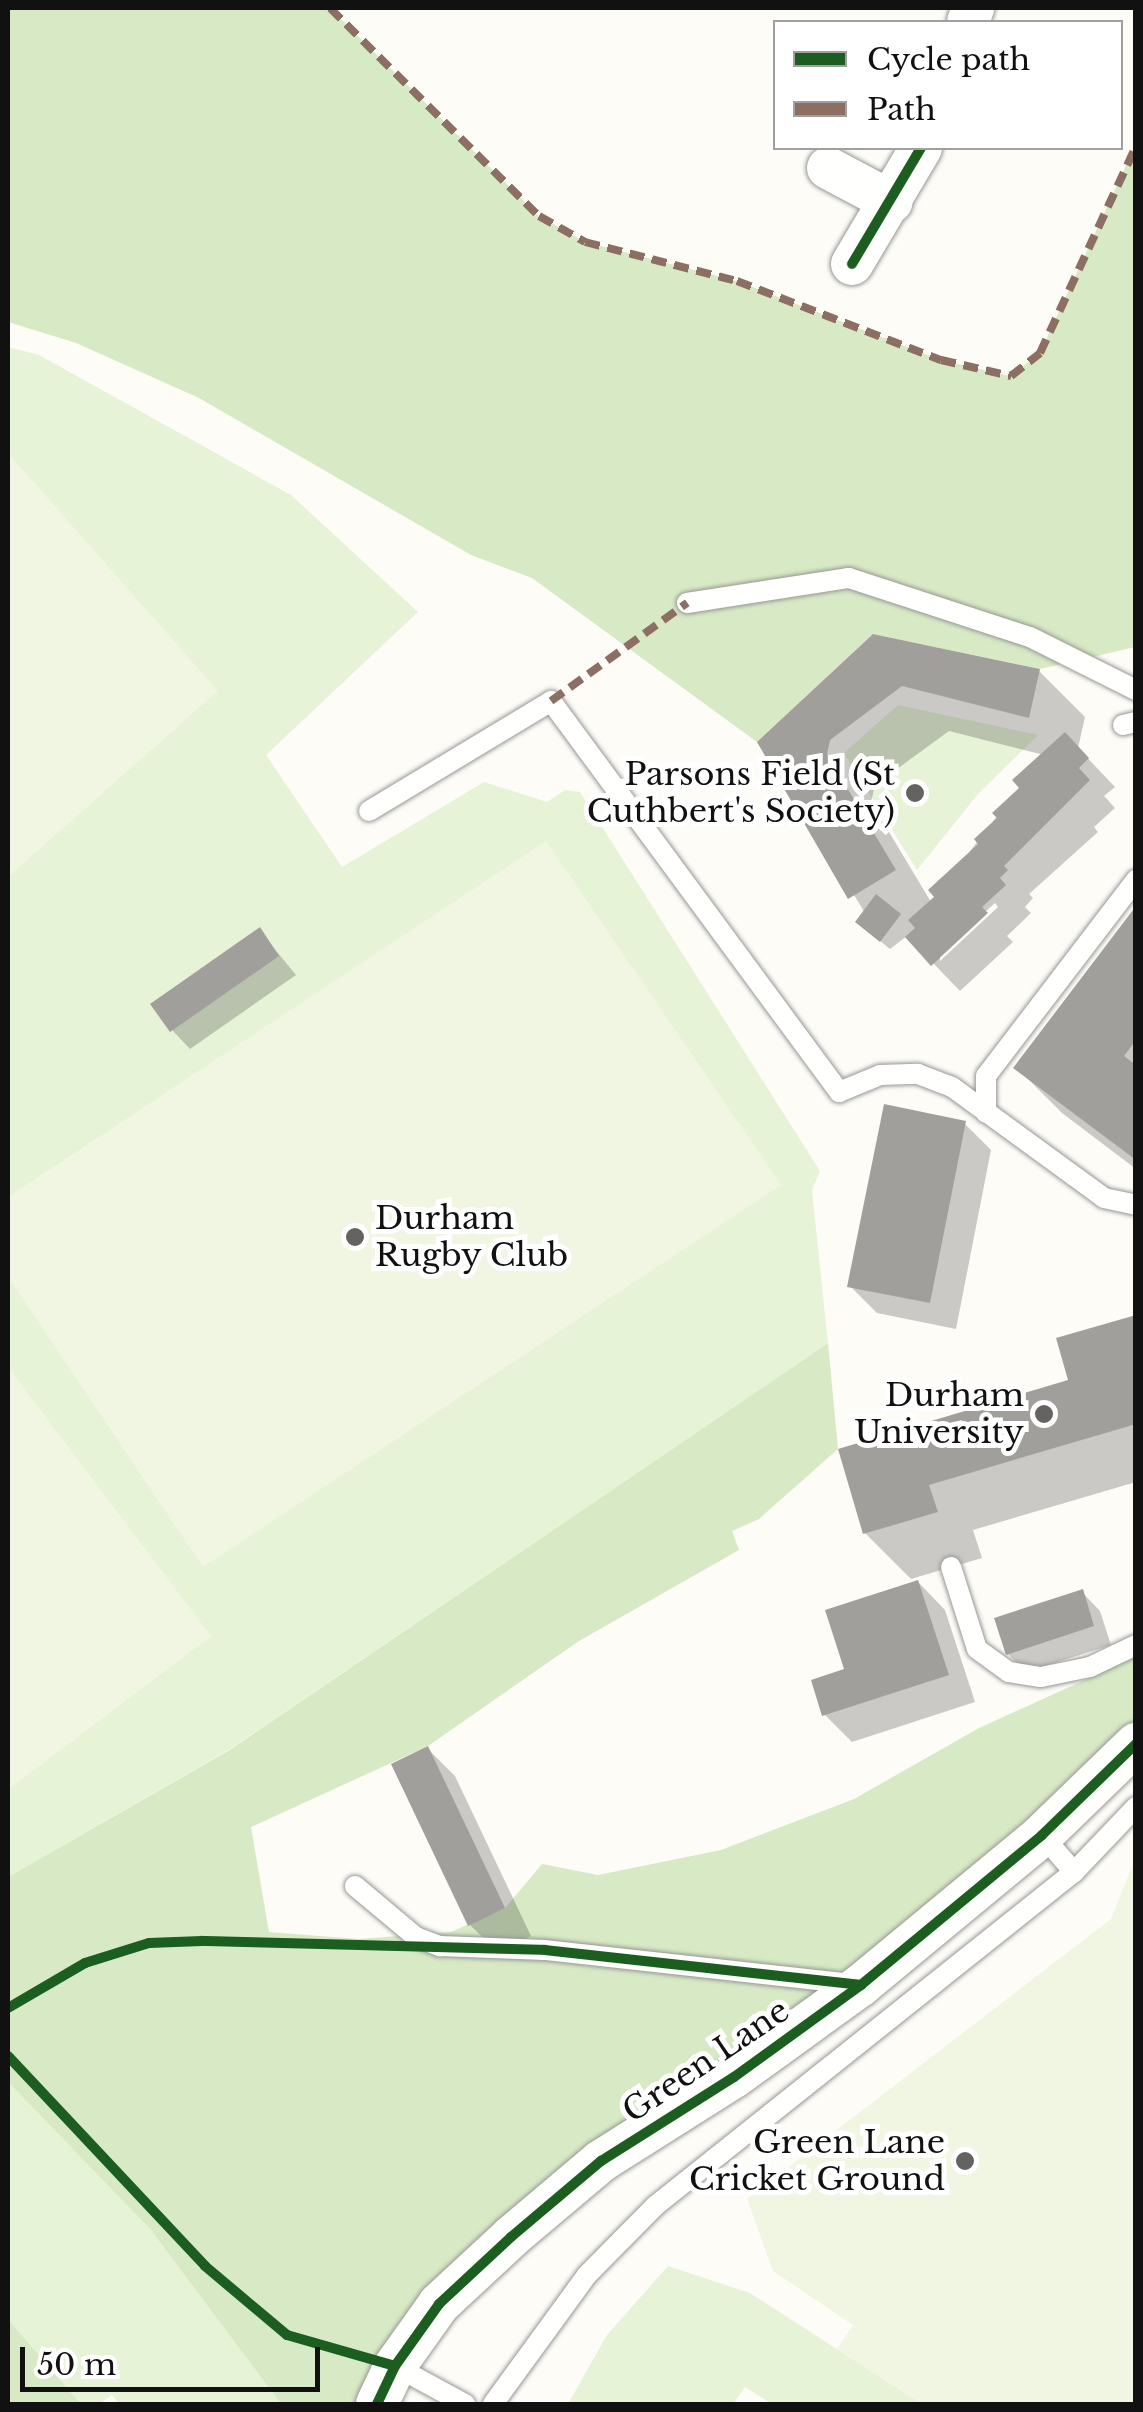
<!DOCTYPE html>
<style>
body{margin:0}
#map{position:relative;width:1143px;height:2412px;overflow:hidden;background:#fdfcf7;font-family:"Libre Baskerville",serif}
div>[style]{position:absolute}
.green>*{inset:0;background:#e7f3d7}
.forest>*{inset:0;background:#d8eac5}
.pitch>*{inset:0;background:#f0f6e1}
.shadow>*{inset:0;background:#0003}
.building>*{inset:0;background:#a19f9c}
.roads{filter:drop-shadow(0 0 2px #979795) drop-shadow(0 0 2px #979795)}
.lane>*{height:20px;margin:-10px;padding:0 10px;transform-origin:10px;border-radius:10px;background:#fffffe}
.street>*{height:42px;margin:-21px;padding:0 21px;transform-origin:21px;border-radius:21px;background:#fffffe}
.quiet>*{height:8px;margin-top:-4px;transform-origin:0;background:repeating-linear-gradient(90deg,#8d6e63 0 15px,transparent 0 23px)}
.cycleway>*{height:10px;margin:-5px;padding:0 5px;transform-origin:5px;border-radius:5px;background:#1b5e20}
.dots>*{width:28px;height:28px;translate:-50% -50%;box-sizing:border-box;border:5px solid #fff;border-radius:50%}
span{translate:-50% -50%;white-space:nowrap;text-align:center;line-height:1.15;-webkit-text-stroke:10px #fff;paint-order:stroke}
.poi-label{font-size:32px;color:#111}
.right{translate:-100% -50%;text-align:right}
.left{translate:0 -50%;text-align:left}
.street-label{font-size:32px;color:#111}
.frame{position:absolute;inset:0;border:10px solid #111;pointer-events:none}
.legend{position:absolute;left:773px;top:20px;width:350px;height:130px;box-sizing:border-box;background:#fff;border:2px solid #a0a0a0;margin:0;padding:12px 18px;list-style:none;font-size:30px;color:#111}
.legend li{display:flex;align-items:center;gap:20px;height:50px}
.legend b{width:50px;border:2px solid #a0a0a0}
.scale{position:absolute;left:20px;top:2347px;width:300px;height:45px;box-sizing:border-box;border:5px solid #111;border-top:0;padding-left:12px;font-size:30px;line-height:35px;white-space:nowrap;color:#111;-webkit-text-stroke:8px #fff;paint-order:stroke}
</style>
<div id="map">
<div class="green">
<div style="clip-path:polygon(8px 347px,39px 355px,291px 495px,418px 612px,266px 755px,342px 867px,484px 782px,547px 802px,565px 790px,580px 792px,820px 1171px,812px 1190px,828px 1343px,227px 1751px,8px 1877px)"></div>
<div style="clip-path:polygon(898px 705px,1038px 735px,978px 794px,917px 870px,844px 753px)"></div>
<div style="clip-path:polygon(8px 2082px,150px 2229px,281px 2404px,119px 2404px,112px 2395px,99px 2404px,81px 2404px,8px 2319px)"></div>
<div style="clip-path:polygon(668px 2266px,750px 2293px,922px 2404px,772px 2404px,745px 2387px,733px 2404px,568px 2404px,607px 2335px)"></div>
</div>
<div class="forest">
<div style="clip-path:polygon(8px 8px,330px 8px,539px 216px,585px 242px,737px 281px,941px 360px,1010px 376px,1040px 353px,1135px 146px,1135px 647px,1040px 669px,873px 634px,757px 742px,532px 578px,471px 555px,199px 398px,76px 343px,8px 322px)"></div>
<div style="clip-path:polygon(828px 1343px,838px 1449px,759px 1519px,732px 1531px,739px 1550px,579px 1641px,428px 1746px,251px 1827px,269px 1932px,358px 1939px,451px 1932px,505px 1908px,542px 1864px,598px 1875px,721px 1850px,854px 1799px,979px 1728px,1135px 1657px,1135px 1721px,1026px 1841px,723px 2066px,361px 2404px,281px 2404px,150px 2229px,8px 2082px,8px 1877px,228px 1751px)"></div>
<div style="clip-path:polygon(8px 2319px,81px 2404px,8px 2404px)"></div>
</div>
<div class="pitch">
<div style="clip-path:polygon(8px 453px,218px 691px,8px 877px)"></div>
<div style="clip-path:polygon(546px 841px,781px 1185px,203px 1567px,8px 1277px,8px 1197px)"></div>
<div style="clip-path:polygon(8px 1367px,211px 1636px,8px 1790px)"></div>
<div style="clip-path:polygon(1135px 1859px,1135px 2404px,922px 2404px,837px 2349px,853px 2325px,773px 2271px,747px 2199px,1111px 1919px)"></div>
</div>
<div class="shadow">
<div style="clip-path:polygon(evenodd,874px 637px,1039px 671px,1085px 717px,1078px 748px,1115px 787px,1104px 796px,1115px 808px,1094px 827px,1098px 832px,1029px 894px,1033px 898px,1025px 907px,1031px 913px,1007px 936px,1013px 942px,960px 991px,907px 936px,890px 949px,867px 930px,865px 913px,761px 743px,874px 637px,949px 731px,1044px 755px,931px 902px,871px 802px,875px 785px,949px 731px,874px 637px,995px 903px,998px 907px,940px 961px,940px 954px,995px 903px)"></div>
<div style="clip-path:polygon(1136px 910px,1136px 1169px,1062px 1113px,1017px 1068px)"></div>
<div style="clip-path:polygon(259px 930px,296px 975px,190px 1049px,172px 1030px)"></div>
<div style="clip-path:polygon(964px 1123px,991px 1150px,956px 1329px,877px 1313px,850px 1286px)"></div>
<div style="clip-path:polygon(1136px 1317px,1136px 1482px,973px 1530px,982px 1558px,911px 1579px,865px 1533px,841px 1450px,1071px 1381px)"></div>
<div style="clip-path:polygon(918px 1582px,945px 1610px,975px 1702px,852px 1742px,825px 1715px,847px 1670px)"></div>
<div style="clip-path:polygon(1082px 1592px,1100px 1611px,1111px 1645px,1026px 1672px,1008px 1654px)"></div>
<div style="clip-path:polygon(428px 1749px,455px 1776px,531px 1936px,498px 1952px,470px 1925px)"></div>
</div>
<div class="building">
<div style="clip-path:polygon(873px 634px,1040px 669px,1029px 718px,902px 686px,830px 740px,827px 754px,896px 870px,848px 899px,757px 742px)"></div>
<div style="clip-path:polygon(1065px 732px,1089px 758px,1079px 768px,1090px 780px,1004px 866px,1008px 870px,1000px 878px,1006px 885px,982px 907px,988px 913px,931px 966px,905px 937px,915px 928px,908px 920px,934px 897px,928px 890px,978px 844px,974px 839px,997px 818px,992px 813px,1019px 788px,1012px 780px)"></div>
<div style="clip-path:polygon(876px 894px,901px 914px,880px 942px,855px 922px)"></div>
<div style="clip-path:polygon(1136px 906px,1136px 1040px,1124px 1056px,1136px 1065px,1136px 1160px,1013px 1068px)"></div>
<div style="clip-path:polygon(260px 927px,279px 956px,170px 1032px,150px 1004px)"></div>
<div style="clip-path:polygon(884px 1104px,966px 1121px,930px 1303px,847px 1287px)"></div>
<div style="clip-path:polygon(1136px 1315px,1136px 1424px,929px 1485px,938px 1512px,863px 1534px,838px 1449px,1068px 1380px,1056px 1338px)"></div>
<div style="clip-path:polygon(918px 1580px,949px 1675px,822px 1716px,811px 1680px,844px 1669px,825px 1610px)"></div>
<div style="clip-path:polygon(1083px 1589px,1094px 1626px,1006px 1655px,994px 1618px)"></div>
<div style="clip-path:polygon(428px 1746px,505px 1908px,468px 1926px,391px 1764px)"></div>
</div>
<div class="roads">
<div class="lane">
<div style="left:687px;top:603px;width:164px;rotate:-8.8deg"></div>
<div style="left:849px;top:578px;width:190px;rotate:18.1deg"></div>
<div style="left:1030px;top:637px;width:119px;rotate:26.6deg"></div>
<div style="left:1123px;top:725px;width:13px;rotate:-13deg"></div>
<div style="left:369px;top:811px;width:213px;rotate:-31.1deg"></div>
<div style="left:551px;top:701px;width:486px;rotate:53.6deg"></div>
<div style="left:839px;top:1092px;width:44px;rotate:-22.5deg"></div>
<div style="left:880px;top:1075px;width:38px;rotate:-2deg"></div>
<div style="left:918px;top:1074px;width:36px;rotate:21deg"></div>
<div style="left:952px;top:1087px;width:188px;rotate:36.1deg"></div>
<div style="left:1104px;top:1198px;width:33px;rotate:12deg"></div>
<div style="left:986px;top:1113px;width:37px;rotate:-90deg"></div>
<div style="left:986px;top:1076px;width:247px;rotate:-52.6deg"></div>
<div style="left:951px;top:1567px;width:86px;rotate:72.4deg"></div>
<div style="left:977px;top:1649px;width:39px;rotate:36deg"></div>
<div style="left:1009px;top:1672px;width:32px;rotate:9deg"></div>
<div style="left:1041px;top:1677px;width:50px;rotate:-11.5deg"></div>
<div style="left:1090px;top:1667px;width:51px;rotate:-25.6deg"></div>
<div style="left:1042px;top:1835px;width:49px;rotate:49.1deg"></div>
<div style="left:355px;top:1886px;width:80px;rotate:39.9deg"></div>
<div style="left:416px;top:1937px;width:26px;rotate:21deg"></div>
<div style="left:440px;top:1946px;width:105px;rotate:2.2deg"></div>
<div style="left:545px;top:1950px;width:312px;rotate:6.3deg"></div>
<div style="left:395px;top:2366px;width:80px;rotate:28.5deg"></div>
<div style="left:493px;top:2404px;width:160px;rotate:-53.9deg"></div>
<div style="left:587px;top:2275px;width:97px;rotate:-45.4deg"></div>
<div style="left:655px;top:2206px;width:536px;rotate:-38.56deg"></div>
<div style="left:1074px;top:1872px;width:90px;rotate:-46.4deg"></div>
</div>
<div class="street">
<div style="left:968px;top:22px;width:15px;rotate:-70deg"></div>
<div style="left:828px;top:168px;width:72px;rotate:28deg"></div>
<div style="left:852px;top:264px;width:135px;rotate:-59.3deg"></div>
<div style="left:377px;top:2404px;width:42px;rotate:-64.7deg"></div>
<div style="left:395px;top:2366px;width:76px;rotate:-54.6deg"></div>
<div style="left:439px;top:2304px;width:98px;rotate:-42.9deg"></div>
<div style="left:511px;top:2237px;width:118px;rotate:-40.2deg"></div>
<div style="left:601px;top:2161px;width:157px;rotate:-32.3deg"></div>
<div style="left:734px;top:2077px;width:157px;rotate:-35.9deg"></div>
<div style="left:861px;top:1985px;width:235px;rotate:-39.6deg"></div>
<div style="left:1042px;top:1835px;width:131px;rotate:-44.1deg"></div>
</div>
</div>
<div class="quiet">
<div style="left:330px;top:8px;width:295px;rotate:44.9deg"></div>
<div style="left:539px;top:216px;width:53px;rotate:29.5deg"></div>
<div style="left:585px;top:242px;width:157px;rotate:14.4deg"></div>
<div style="left:737px;top:281px;width:219px;rotate:21.2deg"></div>
<div style="left:941px;top:360px;width:72px;rotate:12.9deg"></div>
<div style="left:1011px;top:376px;width:37px;rotate:-38deg"></div>
<div style="left:1040px;top:353px;width:228px;rotate:-65.1deg"></div>
<div style="left:551px;top:701px;width:168px;rotate:-35.8deg"></div>
</div>
<div class="cycleway">
<div style="left:852px;top:264px;width:135px;rotate:-59.3deg"></div>
<div style="left:8px;top:2008px;width:89px;rotate:-30.3deg"></div>
<div style="left:85px;top:1963px;width:67px;rotate:-17.4deg"></div>
<div style="left:149px;top:1943px;width:53px;rotate:-2.2deg"></div>
<div style="left:202px;top:1941px;width:343px;rotate:1.5deg"></div>
<div style="left:545px;top:1950px;width:318px;rotate:6.3deg"></div>
<div style="left:8px;top:2056px;width:288px;rotate:46.8deg"></div>
<div style="left:205px;top:2266px;width:107px;rotate:40.1deg"></div>
<div style="left:287px;top:2335px;width:112px;rotate:16deg"></div>
<div style="left:377px;top:2404px;width:42px;rotate:-64.7deg"></div>
<div style="left:395px;top:2366px;width:76px;rotate:-54.6deg"></div>
<div style="left:439px;top:2304px;width:98px;rotate:-42.9deg"></div>
<div style="left:511px;top:2237px;width:118px;rotate:-40.2deg"></div>
<div style="left:601px;top:2161px;width:157px;rotate:-32.3deg"></div>
<div style="left:734px;top:2077px;width:157px;rotate:-35.9deg"></div>
<div style="left:861px;top:1985px;width:235px;rotate:-39.6deg"></div>
<div style="left:1042px;top:1835px;width:131px;rotate:-44.1deg"></div>
</div>
<div class="dots">
<div style="left:915px;top:793px;background:#646362"></div>
<div style="left:355px;top:1237px;background:#646362"></div>
<div style="left:1044px;top:1414px;background:#646362"></div>
<div style="left:965px;top:2161px;background:#646362"></div>
</div>
<div class="poi-label">
<span class="right" style="left:895px;top:793px">Parsons Field (St<br>Cuthbert's Society)</span>
<span class="left" style="left:375px;top:1237px">Durham<br>Rugby Club</span>
<span class="right" style="left:1024px;top:1414px">Durham<br>University</span>
<span class="right" style="left:945px;top:2161px">Green Lane<br>Cricket Ground</span>
</div>
<div class="street-label">
<span style="left:706px;top:2061px;rotate:-34deg">Green Lane</span>
</div>
<div class="frame"></div>
<ul class="legend">
<li><b style="height:12px;background:#1b5e20"></b>Cycle path</li>
<li><b style="height:12px;background:#8d6e63"></b>Path</li>
</ul>
<div class="scale">50 m</div>
</div>
